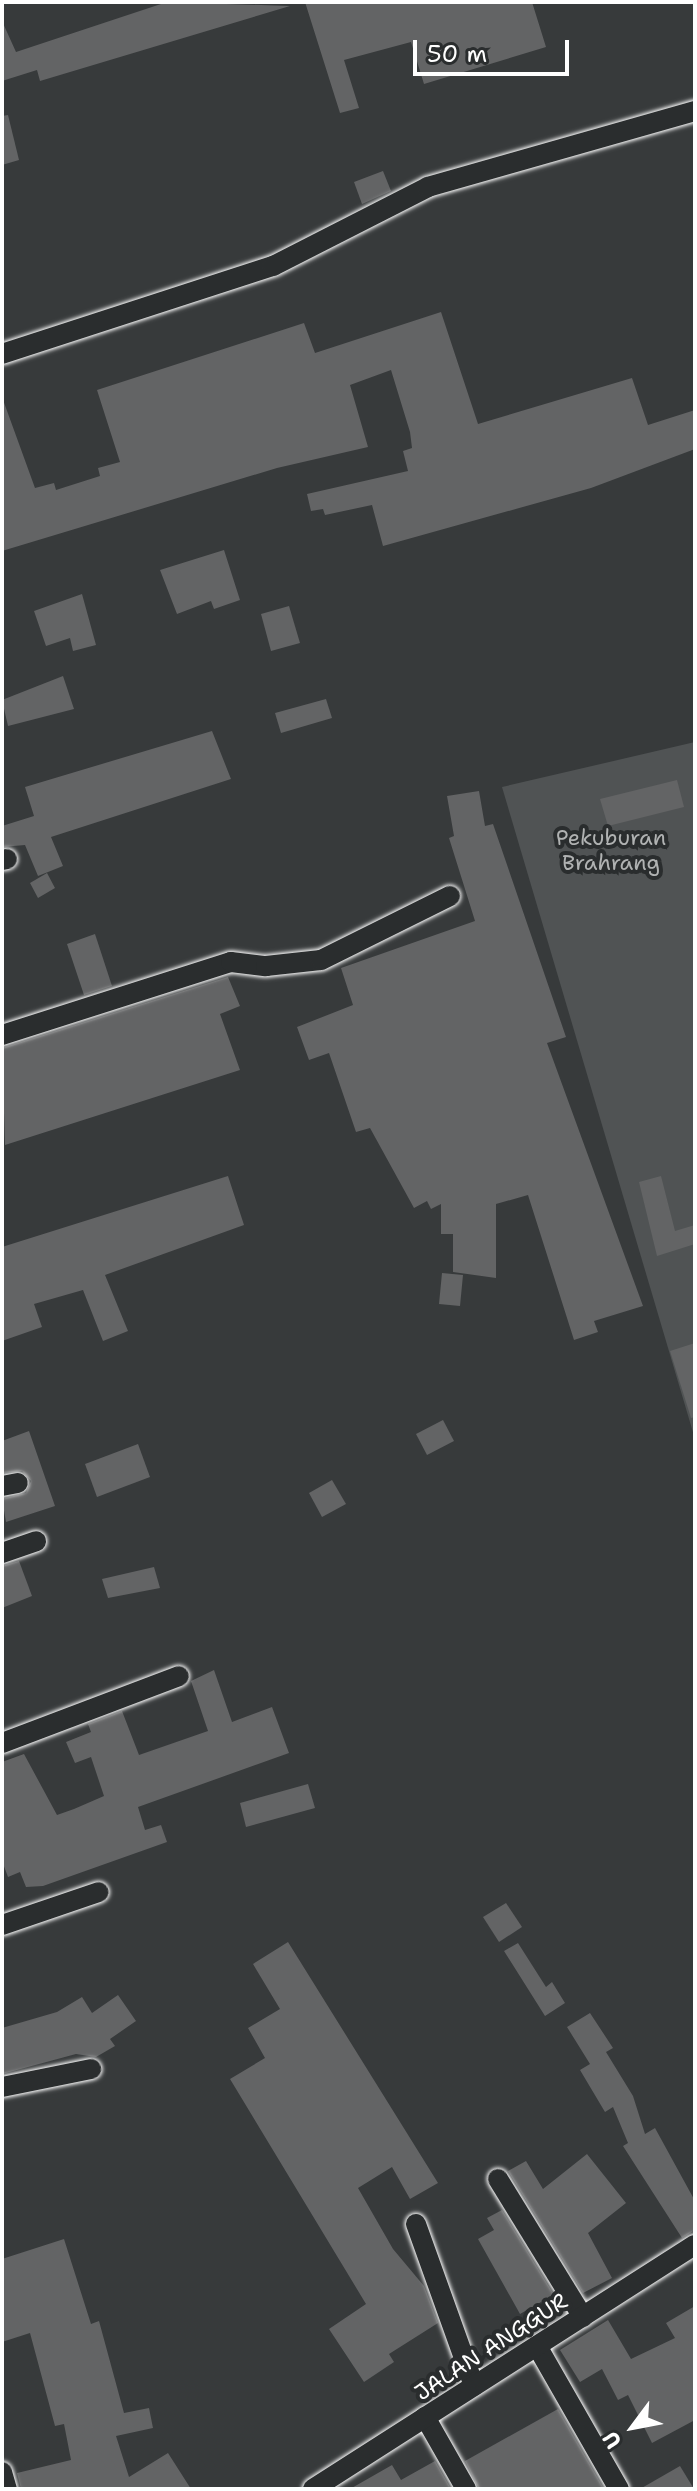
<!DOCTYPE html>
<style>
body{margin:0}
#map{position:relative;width:697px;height:2491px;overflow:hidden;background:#373a3b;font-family:"Shantell Sans",sans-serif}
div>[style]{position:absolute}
.green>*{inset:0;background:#505354}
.building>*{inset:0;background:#636465}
.roads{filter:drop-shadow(0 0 2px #fff) drop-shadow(0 0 2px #fff)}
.street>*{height:20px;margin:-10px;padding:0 10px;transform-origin:10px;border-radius:10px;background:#2a2d2e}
span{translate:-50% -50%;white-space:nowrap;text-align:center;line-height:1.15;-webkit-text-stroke:8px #2a2d2e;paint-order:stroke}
.park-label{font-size:22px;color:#b0b2b2}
.street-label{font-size:22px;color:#fff}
.frame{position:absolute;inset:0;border:4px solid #fff;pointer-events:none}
.north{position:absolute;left:593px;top:2387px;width:80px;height:80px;-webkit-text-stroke:6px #2a2d2e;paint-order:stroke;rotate:238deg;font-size:22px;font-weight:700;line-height:32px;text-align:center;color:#fff}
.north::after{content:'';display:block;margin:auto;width:28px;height:36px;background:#fff;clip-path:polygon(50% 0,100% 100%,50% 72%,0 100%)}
.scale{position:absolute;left:413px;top:40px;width:156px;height:36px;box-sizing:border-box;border:4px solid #fff;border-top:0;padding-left:10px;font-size:24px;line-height:28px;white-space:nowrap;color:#fff;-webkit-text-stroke:6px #2a2d2e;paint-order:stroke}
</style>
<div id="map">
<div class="green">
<div style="clip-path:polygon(695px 742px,695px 1439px,502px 787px)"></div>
</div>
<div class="building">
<div style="clip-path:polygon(167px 2px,290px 6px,40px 81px,37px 70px,2px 81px,2px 21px,16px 52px)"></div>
<div style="clip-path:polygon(305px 2px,532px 2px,546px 47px,424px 84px,411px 42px,344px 60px,359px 108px,340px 113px)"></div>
<div style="clip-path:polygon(8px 115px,19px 160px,2px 165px,2px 116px)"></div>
<div style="clip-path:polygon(383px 171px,391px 191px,362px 204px,354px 182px)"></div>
<div style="clip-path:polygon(441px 312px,478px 424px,632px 378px,648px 425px,695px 410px,695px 449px,591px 488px,383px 546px,372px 505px,325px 515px,323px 509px,311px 511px,307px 494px,408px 471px,403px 451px,412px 448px,410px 432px,391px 370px,350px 385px,368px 447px,277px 468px,2px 551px,2px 397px,35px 488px,54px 483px,56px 490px,100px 476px,98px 468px,120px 462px,97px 390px,304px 323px,315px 353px)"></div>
<div style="clip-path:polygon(224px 550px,240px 600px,214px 609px,211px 601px,177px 614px,160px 570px)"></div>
<div style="clip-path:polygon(82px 594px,96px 645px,73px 651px,70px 638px,46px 646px,34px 611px)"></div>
<div style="clip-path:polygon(289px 606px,300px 643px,271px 651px,261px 614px)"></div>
<div style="clip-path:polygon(63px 676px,74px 709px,8px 726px,2px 700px)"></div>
<div style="clip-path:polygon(326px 699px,332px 718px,281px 733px,275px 713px)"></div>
<div style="clip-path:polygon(212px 731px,231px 779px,51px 837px,63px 866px,38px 876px,25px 845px,2px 847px,2px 826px,34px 816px,25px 787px)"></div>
<div style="clip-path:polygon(677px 780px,684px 807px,608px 826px,600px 799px)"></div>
<div style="clip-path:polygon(479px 791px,485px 826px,493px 824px,566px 1037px,547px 1043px,643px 1306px,594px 1321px,598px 1332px,574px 1340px,528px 1195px,496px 1204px,496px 1278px,453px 1272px,453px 1234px,441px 1234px,441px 1204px,431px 1209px,427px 1201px,414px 1208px,370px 1128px,356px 1132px,329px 1053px,309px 1060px,297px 1027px,353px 1005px,341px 968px,475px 921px,449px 838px,454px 836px,447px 796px)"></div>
<div style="clip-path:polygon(47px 873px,55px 888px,38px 898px,30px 883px)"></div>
<div style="clip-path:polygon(95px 934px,112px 986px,84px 995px,67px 944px)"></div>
<div style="clip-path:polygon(228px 977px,240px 1006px,220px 1014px,240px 1070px,5px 1145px,2px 1048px)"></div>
<div style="clip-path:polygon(228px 1176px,244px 1225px,105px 1275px,128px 1331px,103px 1341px,83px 1290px,34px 1304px,42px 1327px,2px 1341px,2px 1247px)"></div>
<div style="clip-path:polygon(661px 1176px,675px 1231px,695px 1225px,695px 1244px,657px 1256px,639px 1182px)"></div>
<div style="clip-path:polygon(442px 1273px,463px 1275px,460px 1306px,439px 1304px)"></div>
<div style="clip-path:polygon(695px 1343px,695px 1417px,691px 1418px,670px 1351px)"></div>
<div style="clip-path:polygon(443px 1420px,454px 1441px,427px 1455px,416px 1434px)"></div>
<div style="clip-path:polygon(29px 1431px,55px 1506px,6px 1522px,2px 1499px,26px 1493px,31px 1481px,22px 1471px,2px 1473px,2px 1441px)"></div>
<div style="clip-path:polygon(138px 1444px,150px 1477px,97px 1497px,85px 1464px)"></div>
<div style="clip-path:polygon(332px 1480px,346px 1504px,322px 1517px,309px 1493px)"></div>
<div style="clip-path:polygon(19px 1561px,32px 1596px,2px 1608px,2px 1566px)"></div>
<div style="clip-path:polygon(154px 1567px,160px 1588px,108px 1598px,102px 1579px)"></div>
<div style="clip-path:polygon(214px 1670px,232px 1722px,272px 1707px,289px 1753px,138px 1807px,145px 1830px,161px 1825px,167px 1842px,43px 1886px,26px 1887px,20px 1872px,8px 1877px,2px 1861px,2px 1762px,24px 1754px,57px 1815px,74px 1809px,104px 1796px,91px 1757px,75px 1763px,66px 1742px,91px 1732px,88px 1724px,122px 1711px,139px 1755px,208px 1731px,191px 1681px)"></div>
<div style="clip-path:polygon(308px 1784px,315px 1808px,246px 1827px,240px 1803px)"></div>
<div style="clip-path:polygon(506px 1903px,522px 1927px,499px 1942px,483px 1917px)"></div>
<div style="clip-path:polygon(288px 1942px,438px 2183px,410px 2199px,392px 2167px,358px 2188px,393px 2249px,424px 2286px,438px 2323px,389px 2354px,394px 2362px,364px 2382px,329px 2329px,366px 2304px,230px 2079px,265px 2058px,248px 2028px,280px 2009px,253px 1964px)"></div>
<div style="clip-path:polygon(518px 1943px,546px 1987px,552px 1982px,565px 2003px,545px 2016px,504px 1951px)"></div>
<div style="clip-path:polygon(118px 1995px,136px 2021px,110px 2039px,115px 2046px,96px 2057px,76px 2054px,2px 2074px,2px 2028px,57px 2012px,82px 1997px,92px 2013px)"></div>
<div style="clip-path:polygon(590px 2013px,613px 2048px,606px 2052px,633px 2096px,645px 2134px,655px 2128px,695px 2201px,695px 2230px,682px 2238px,623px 2146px,628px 2143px,613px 2107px,605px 2112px,580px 2070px,590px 2064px,567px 2027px)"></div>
<div style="clip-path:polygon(587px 2154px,626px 2203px,588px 2233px,612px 2278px,583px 2293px,508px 2171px,526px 2161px,543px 2189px)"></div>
<div style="clip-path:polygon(502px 2210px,562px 2308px,549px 2316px,541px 2302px,520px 2314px,478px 2239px,494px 2230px,487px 2218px)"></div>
<div style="clip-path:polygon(64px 2239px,91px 2324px,99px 2321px,124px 2413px,149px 2408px,153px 2428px,116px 2436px,129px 2477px,168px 2453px,191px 2489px,21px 2489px,17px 2473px,71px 2460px,64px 2424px,55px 2426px,30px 2333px,2px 2342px,2px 2259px)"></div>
<div style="clip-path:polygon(695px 2306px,695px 2420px,652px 2443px,628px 2395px,618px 2400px,602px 2369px,580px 2382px,560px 2350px,608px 2320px,631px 2359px,675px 2338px,666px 2323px)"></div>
<div style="clip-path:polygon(558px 2409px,604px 2489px,479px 2489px,465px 2461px)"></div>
<div style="clip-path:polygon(435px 2461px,451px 2489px,350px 2489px,392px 2465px,401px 2480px)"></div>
<div style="clip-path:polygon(680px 2466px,694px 2489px,640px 2489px)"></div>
</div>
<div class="roads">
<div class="street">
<div style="left:2px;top:354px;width:285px;rotate:-18deg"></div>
<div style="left:273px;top:266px;width:174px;rotate:-27deg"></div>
<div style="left:428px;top:187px;width:278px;rotate:-15.9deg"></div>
<div style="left:2px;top:860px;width:5px;rotate:-11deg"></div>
<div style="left:2px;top:1035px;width:240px;rotate:-17.7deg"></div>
<div style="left:231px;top:962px;width:35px;rotate:7deg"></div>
<div style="left:266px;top:966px;width:55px;rotate:-6.2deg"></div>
<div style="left:321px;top:960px;width:144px;rotate:-26.4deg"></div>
<div style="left:2px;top:1486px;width:16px;rotate:-11deg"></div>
<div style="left:2px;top:1553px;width:36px;rotate:-19deg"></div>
<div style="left:2px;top:1743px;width:189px;rotate:-20.7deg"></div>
<div style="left:2px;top:1925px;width:102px;rotate:-18.8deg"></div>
<div style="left:2px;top:2087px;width:91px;rotate:-11.4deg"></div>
<div style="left:498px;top:2179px;width:162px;rotate:58.4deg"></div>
<div style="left:416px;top:2224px;width:172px;rotate:70.3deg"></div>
<div style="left:537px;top:2346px;width:165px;rotate:60.2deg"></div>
<div style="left:425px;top:2417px;width:83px;rotate:60.3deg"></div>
<div style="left:2px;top:2472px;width:18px;rotate:74deg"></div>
<div style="left:313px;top:2489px;width:453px;rotate:-32.6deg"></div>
</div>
</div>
<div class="park-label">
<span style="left:611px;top:850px">Pekuburan<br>Brahrang</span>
</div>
<div class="street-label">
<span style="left:491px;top:2347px;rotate:-33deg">JALAN ANGGUR</span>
</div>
<div class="frame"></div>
<div class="north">U</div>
<div class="scale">50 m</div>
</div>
